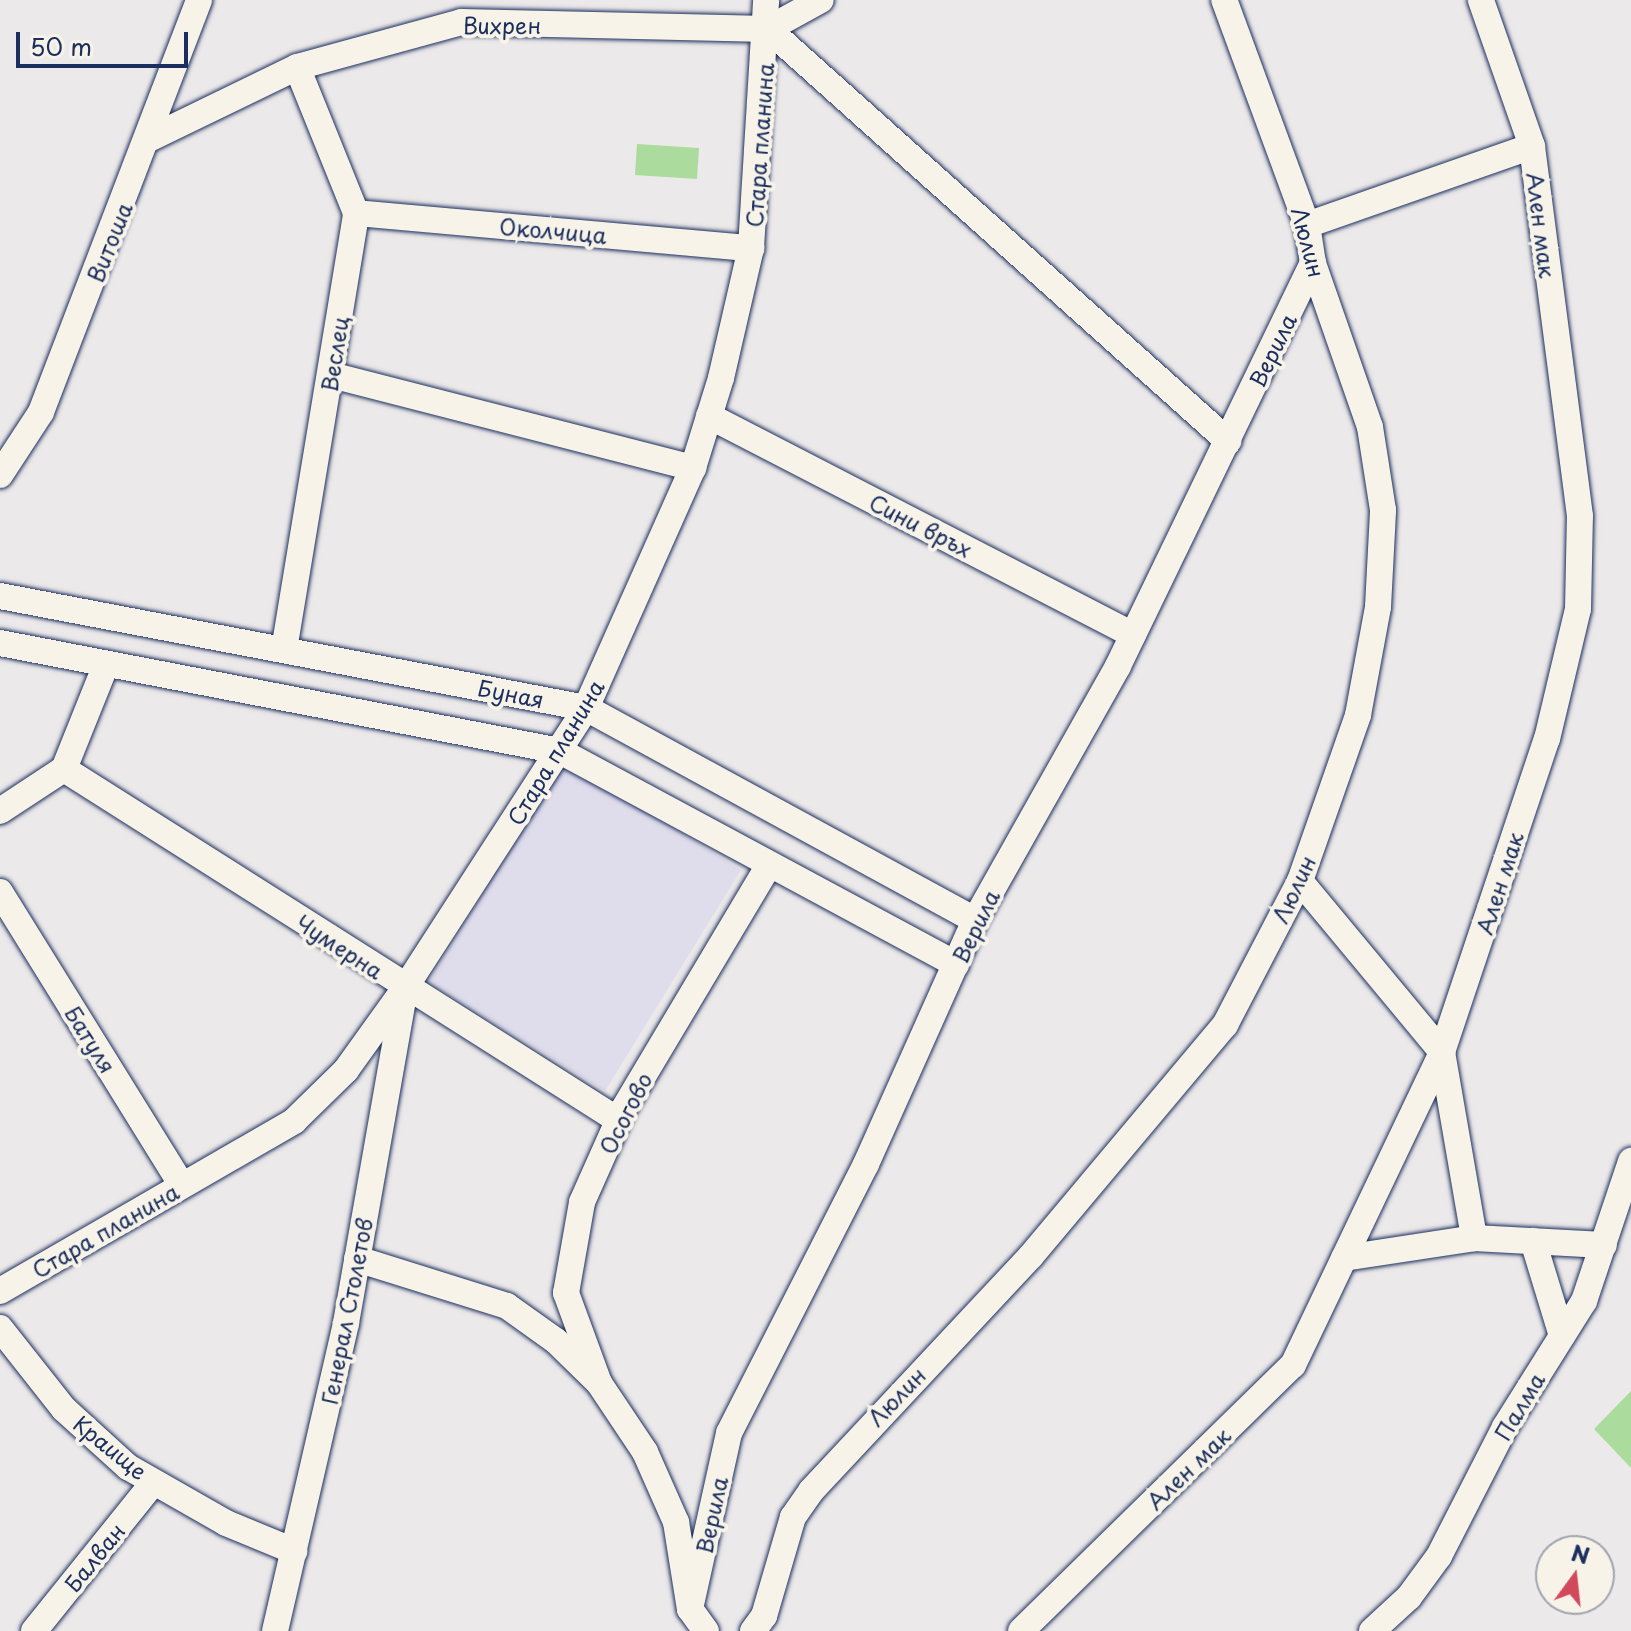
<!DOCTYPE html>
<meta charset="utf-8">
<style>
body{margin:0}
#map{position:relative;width:1631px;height:1631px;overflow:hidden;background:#ece9ea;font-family:"Playpen Sans",sans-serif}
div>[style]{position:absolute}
.built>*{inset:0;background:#dfdcec}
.green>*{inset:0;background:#abdc9d}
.roads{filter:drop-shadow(0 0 2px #1b2f5e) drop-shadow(0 0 2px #1b2f5e)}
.minor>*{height:26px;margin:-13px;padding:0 13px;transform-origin:13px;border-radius:13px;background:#f7f3e8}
span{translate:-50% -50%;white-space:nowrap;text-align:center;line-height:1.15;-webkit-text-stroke:8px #f7f3e8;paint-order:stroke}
.street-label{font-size:22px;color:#1b2f5e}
.north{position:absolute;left:1535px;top:1535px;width:80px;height:80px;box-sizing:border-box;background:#f7f3e8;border:2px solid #9fa5b1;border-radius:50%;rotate:15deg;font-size:22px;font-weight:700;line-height:32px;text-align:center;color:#1b2f5e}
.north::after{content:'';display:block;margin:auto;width:28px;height:36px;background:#d1495b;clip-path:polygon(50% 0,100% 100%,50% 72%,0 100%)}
.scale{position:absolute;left:16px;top:32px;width:172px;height:36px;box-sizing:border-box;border:4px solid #1b2f5e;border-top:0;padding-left:10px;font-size:24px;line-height:28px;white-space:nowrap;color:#1b2f5e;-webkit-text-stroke:6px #f7f3e8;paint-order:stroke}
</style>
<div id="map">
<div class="built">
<div style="clip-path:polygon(565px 761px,741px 870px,605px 1091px,428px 982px)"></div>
</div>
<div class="green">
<div style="clip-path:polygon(637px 144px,699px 148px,697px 179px,635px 175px)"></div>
<div style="clip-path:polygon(1631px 1391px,1631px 1468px,1594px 1429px)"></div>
</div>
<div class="roads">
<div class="minor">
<div style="left:768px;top:29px;width:618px;rotate:41.85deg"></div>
<div style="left:149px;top:139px;width:165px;rotate:-25.9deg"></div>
<div style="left:297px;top:67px;width:170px;rotate:-15.3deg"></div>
<div style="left:461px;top:22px;width:307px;rotate:1.3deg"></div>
<div style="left:768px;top:29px;width:60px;rotate:-28.7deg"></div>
<div style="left:356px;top:213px;width:397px;rotate:5.1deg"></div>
<div style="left:1307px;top:225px;width:238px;rotate:-19.3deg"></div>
<div style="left:331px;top:375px;width:374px;rotate:14.4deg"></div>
<div style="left:709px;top:416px;width:477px;rotate:27.3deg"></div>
<div style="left:0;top:475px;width:75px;rotate:-56.9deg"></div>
<div style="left:41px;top:412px;width:441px;rotate:-69deg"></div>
<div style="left:0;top:596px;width:597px;rotate:10.82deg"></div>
<div style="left:586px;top:708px;width:443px;rotate:28.6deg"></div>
<div style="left:0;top:643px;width:570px;rotate:10.92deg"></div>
<div style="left:560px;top:751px;width:450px;rotate:28.3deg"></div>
<div style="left:284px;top:650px;width:443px;rotate:-80.6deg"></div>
<div style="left:356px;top:213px;width:157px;rotate:-112deg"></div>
<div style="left:64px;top:769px;width:656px;rotate:32.36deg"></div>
<div style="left:0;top:811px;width:77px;rotate:-33.3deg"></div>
<div style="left:64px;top:769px;width:110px;rotate:-68.1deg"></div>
<div style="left:1300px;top:881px;width:222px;rotate:50.3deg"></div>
<div style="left:1442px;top:1052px;width:189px;rotate:80.2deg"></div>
<div style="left:0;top:892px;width:345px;rotate:58.2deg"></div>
<div style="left:1533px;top:1241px;width:99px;rotate:73deg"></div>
<div style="left:1344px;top:1258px;width:132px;rotate:-8.7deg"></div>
<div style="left:1474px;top:1238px;width:130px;rotate:3.1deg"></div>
<div style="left:357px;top:1259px;width:157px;rotate:17.4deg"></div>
<div style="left:507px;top:1306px;width:60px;rotate:35.5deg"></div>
<div style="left:556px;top:1341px;width:60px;rotate:44.3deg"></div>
<div style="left:599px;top:1383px;width:83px;rotate:56.3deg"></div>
<div style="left:645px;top:1452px;width:77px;rotate:66.1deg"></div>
<div style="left:676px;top:1522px;width:88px;rotate:80.9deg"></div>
<div style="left:690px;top:1609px;width:27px;rotate:54deg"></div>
<div style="left:0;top:1291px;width:340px;rotate:-30deg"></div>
<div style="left:294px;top:1121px;width:73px;rotate:-44.4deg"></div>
<div style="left:346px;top:1070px;width:101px;rotate:-54.3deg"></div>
<div style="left:405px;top:988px;width:333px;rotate:-57.1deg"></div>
<div style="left:586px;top:708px;width:263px;rotate:-66deg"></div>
<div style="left:693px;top:468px;width:94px;rotate:-72.7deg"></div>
<div style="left:721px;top:378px;width:133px;rotate:-77deg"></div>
<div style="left:751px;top:248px;width:248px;rotate:-86.5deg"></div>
<div style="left:0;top:1328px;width:103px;rotate:51.7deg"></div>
<div style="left:64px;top:1409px;width:86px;rotate:42.2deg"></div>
<div style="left:128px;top:1467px;width:113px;rotate:29.7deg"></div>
<div style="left:226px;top:1523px;width:74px;rotate:22.4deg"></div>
<div style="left:599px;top:1383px;width:96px;rotate:-110.1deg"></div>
<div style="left:566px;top:1293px;width:92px;rotate:-80deg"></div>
<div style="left:582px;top:1202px;width:101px;rotate:-66deg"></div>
<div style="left:623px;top:1110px;width:285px;rotate:-59.2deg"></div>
<div style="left:690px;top:1609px;width:180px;rotate:-77.5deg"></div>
<div style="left:729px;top:1433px;width:302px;rotate:-63deg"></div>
<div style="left:866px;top:1164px;width:267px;rotate:-65.9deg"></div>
<div style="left:975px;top:920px;width:291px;rotate:-60.6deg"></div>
<div style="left:1118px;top:666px;width:448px;rotate:-64.2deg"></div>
<div style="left:34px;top:1631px;width:191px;rotate:-51.2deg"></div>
<div style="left:275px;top:1631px;width:316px;rotate:-77deg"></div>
<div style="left:346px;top:1323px;width:333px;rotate:-80deg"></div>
<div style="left:753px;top:1631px;width:19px;rotate:-54deg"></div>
<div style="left:764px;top:1616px;width:103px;rotate:-73.7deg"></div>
<div style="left:793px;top:1517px;width:32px;rotate:-55deg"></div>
<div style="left:811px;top:1491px;width:322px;rotate:-46.9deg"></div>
<div style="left:1031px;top:1256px;width:302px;rotate:-50deg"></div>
<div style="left:1225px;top:1025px;width:162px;rotate:-62.5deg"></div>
<div style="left:1300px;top:881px;width:176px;rotate:-70.7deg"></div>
<div style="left:1358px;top:715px;width:110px;rotate:-79.5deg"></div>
<div style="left:1378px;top:607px;width:97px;rotate:-87deg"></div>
<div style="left:1383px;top:510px;width:84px;rotate:-98.9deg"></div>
<div style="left:1370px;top:427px;width:174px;rotate:-109.2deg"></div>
<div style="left:1313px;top:263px;width:38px;rotate:-99deg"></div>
<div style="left:1307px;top:225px;width:240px;rotate:-110.2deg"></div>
<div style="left:1021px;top:1631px;width:380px;rotate:-44.4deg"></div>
<div style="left:1293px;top:1365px;width:347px;rotate:-64.5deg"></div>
<div style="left:1442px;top:1052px;width:330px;rotate:-71.5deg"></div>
<div style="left:1547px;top:739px;width:134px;rotate:-76.6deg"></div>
<div style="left:1578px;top:609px;width:93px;rotate:-88.8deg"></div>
<div style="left:1580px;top:516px;width:373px;rotate:-97.4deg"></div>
<div style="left:1532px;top:146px;width:155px;rotate:-109.3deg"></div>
<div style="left:1372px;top:1631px;width:50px;rotate:-42.6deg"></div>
<div style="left:1409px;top:1597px;width:51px;rotate:-53.8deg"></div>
<div style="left:1439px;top:1556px;width:145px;rotate:-62.9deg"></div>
<div style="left:1505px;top:1427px;width:149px;rotate:-57.9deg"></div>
<div style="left:1584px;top:1301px;width:148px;rotate:-71.4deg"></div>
</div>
</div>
<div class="street-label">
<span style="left:502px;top:25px">Вихрен</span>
<span style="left:759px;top:145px;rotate:-86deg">Стара планина</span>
<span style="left:1542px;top:225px;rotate:83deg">Ален мак</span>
<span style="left:553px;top:230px;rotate:5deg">Околчица</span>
<span style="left:109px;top:242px;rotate:-68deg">Витоша</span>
<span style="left:1309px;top:242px;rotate:75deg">Люлин</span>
<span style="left:1272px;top:350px;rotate:-64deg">Верила</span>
<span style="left:334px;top:354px;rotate:-81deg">Веслец</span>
<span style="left:921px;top:525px;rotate:27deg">Сини връх</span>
<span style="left:511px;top:693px;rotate:11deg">Буная</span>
<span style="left:555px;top:752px;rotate:-59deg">Стара планина</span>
<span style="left:1499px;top:883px;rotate:-72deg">Ален мак</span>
<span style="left:1293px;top:889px;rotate:-65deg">Люлин</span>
<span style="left:975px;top:926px;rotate:-64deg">Верила</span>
<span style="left:340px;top:946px;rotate:33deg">Чумерна</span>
<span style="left:91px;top:1039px;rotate:58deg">Батуля</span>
<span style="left:625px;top:1113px;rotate:-63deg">Осогово</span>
<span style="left:105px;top:1230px;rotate:-30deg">Стара планина</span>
<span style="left:346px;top:1311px;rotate:-79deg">Генерал Столетов</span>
<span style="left:896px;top:1396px;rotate:-46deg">Люлин</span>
<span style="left:1519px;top:1406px;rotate:-59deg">Палма</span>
<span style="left:111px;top:1447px;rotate:39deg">Краище</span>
<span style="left:1188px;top:1468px;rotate:-44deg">Ален мак</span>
<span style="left:711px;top:1515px;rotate:-78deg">Верила</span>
<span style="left:94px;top:1557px;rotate:-51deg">Балван</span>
</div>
<div class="north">N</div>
<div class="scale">50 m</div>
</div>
